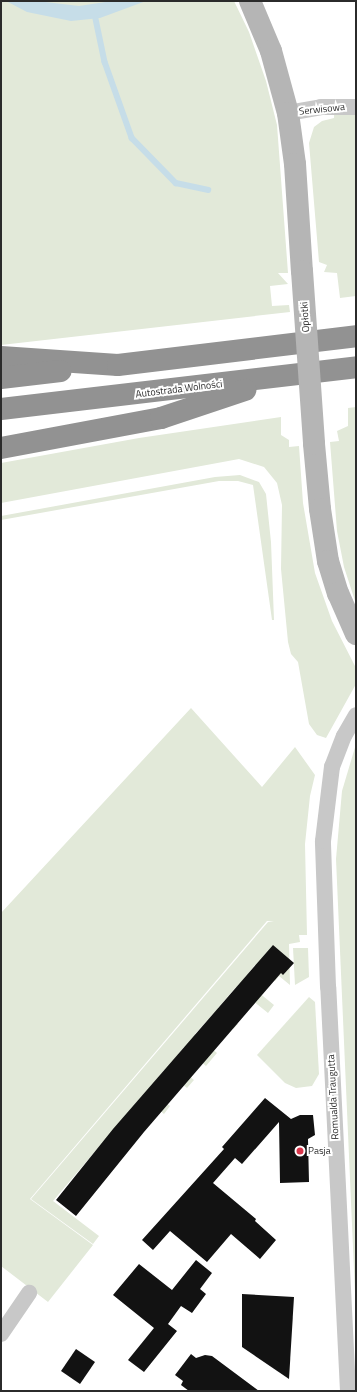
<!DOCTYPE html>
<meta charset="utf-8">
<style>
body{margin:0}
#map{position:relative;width:357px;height:1392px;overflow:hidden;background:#fff;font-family:"Titillium Web",sans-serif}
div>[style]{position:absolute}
.green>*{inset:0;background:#e2e9d9}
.water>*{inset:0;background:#c6dde8}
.stream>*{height:5.5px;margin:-2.75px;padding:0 2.75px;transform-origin:2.75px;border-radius:2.75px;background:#c6dde8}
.building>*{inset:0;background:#121212}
.street>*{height:16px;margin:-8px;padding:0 8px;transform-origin:8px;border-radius:8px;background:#c8c8c8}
.secondary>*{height:22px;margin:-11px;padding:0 11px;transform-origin:11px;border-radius:11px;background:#b5b5b5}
.highway>*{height:22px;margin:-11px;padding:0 11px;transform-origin:11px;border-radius:11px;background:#929292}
.secondary-bridge>*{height:22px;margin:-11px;padding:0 11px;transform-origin:11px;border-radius:11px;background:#b5b5b5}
.dots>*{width:11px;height:11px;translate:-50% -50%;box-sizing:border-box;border:2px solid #fff;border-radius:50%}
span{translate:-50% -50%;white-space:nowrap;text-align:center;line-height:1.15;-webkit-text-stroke:4px #fff;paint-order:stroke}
.street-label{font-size:10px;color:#2b2b2b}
.poi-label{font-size:10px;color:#2b2b2b}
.left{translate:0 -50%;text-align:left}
.frame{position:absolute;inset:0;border:2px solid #2b2b2b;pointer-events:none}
</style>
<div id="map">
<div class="green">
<div style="clip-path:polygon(1px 1px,234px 1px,249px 32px,266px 81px,277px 125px,288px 273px,278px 273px,288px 284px,270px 286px,272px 306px,289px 305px,290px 312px,1px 345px)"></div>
<div style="clip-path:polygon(334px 115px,356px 115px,356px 296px,340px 298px,337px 273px,324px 272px,327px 265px,319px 262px,309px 143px,314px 127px,322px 121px,334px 118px)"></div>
<div style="clip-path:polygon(356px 407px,356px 604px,344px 567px,337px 531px,330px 442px,339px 441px,337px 431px,348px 426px,348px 408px)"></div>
<div style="clip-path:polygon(281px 417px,281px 435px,289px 440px,289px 447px,299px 446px,303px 503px,315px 573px,332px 621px,356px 668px,356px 684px,326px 738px,317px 735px,309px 724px,298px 662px,291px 654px,288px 642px,281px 569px,282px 505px,277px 483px,264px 467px,239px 459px,1px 503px,1px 463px,139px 438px)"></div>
<div style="clip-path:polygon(240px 475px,259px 482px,266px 494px,271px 542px,274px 620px,272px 620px,253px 485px,238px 481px,219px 481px,1px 520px,1px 516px,215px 477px)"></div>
<div style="clip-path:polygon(191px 708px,262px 787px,295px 747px,315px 775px,310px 796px,305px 844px,307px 935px,299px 935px,300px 942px,289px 944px,290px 985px,279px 976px,275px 981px,255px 965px,243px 980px,274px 1005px,268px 1013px,236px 987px,218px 1008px,238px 1024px,233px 1029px,214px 1013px,195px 1034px,217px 1053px,206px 1066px,184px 1047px,172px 1062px,194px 1080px,187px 1088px,164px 1070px,149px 1089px,170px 1106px,164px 1114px,142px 1096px,53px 1201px,99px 1236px,93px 1244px,31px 1199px,268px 922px,274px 921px,267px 921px,30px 1199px,93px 1245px,48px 1302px,1px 1266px,1px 913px)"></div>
<div style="clip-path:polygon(356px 744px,356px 1316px,336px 859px,342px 791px)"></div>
<div style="clip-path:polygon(293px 948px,308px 948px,309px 977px,295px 985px)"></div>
<div style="clip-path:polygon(309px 997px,315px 1002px,319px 1074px,312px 1086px,296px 1088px,285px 1083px,257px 1055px)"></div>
</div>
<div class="water">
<div style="clip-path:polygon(6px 1px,37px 1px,79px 6px,112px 1px,146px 1px,100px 18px,71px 21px,27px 12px)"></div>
</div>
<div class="stream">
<div style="left:96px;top:19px;width:44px;rotate:78.2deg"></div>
<div style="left:105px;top:62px;width:81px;rotate:70.4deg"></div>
<div style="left:132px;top:138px;width:63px;rotate:45.6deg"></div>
<div style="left:176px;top:183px;width:33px;rotate:12deg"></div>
</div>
<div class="building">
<div style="clip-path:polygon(273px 945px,294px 963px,283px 975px,281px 973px,144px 1132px,76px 1216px,56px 1200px,113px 1129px)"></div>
<div style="clip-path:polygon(265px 1098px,291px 1119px,300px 1115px,313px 1115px,315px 1135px,308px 1139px,309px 1182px,280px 1183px,279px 1122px,242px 1164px,235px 1158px,213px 1183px,256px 1219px,255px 1221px,276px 1240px,260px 1259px,231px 1234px,207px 1262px,170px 1231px,153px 1250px,142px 1240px,224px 1149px,222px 1147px)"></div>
<div style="clip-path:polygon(196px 1260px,212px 1273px,200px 1289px,206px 1294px,192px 1313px,181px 1306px,168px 1324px,177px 1331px,144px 1372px,128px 1360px,154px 1328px,113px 1295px,139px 1264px,172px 1290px)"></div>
<div style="clip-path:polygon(242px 1294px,294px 1297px,289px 1379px,242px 1347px)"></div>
<div style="clip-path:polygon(76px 1349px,95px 1362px,80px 1384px,61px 1371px)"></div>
<div style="clip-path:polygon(191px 1354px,196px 1358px,205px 1355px,212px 1356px,259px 1391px,189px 1391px,181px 1385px,183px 1381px,175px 1375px)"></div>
</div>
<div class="street">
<div style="left:288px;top:113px;width:34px;rotate:-10deg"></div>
<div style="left:321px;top:107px;width:35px"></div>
<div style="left:1px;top:1334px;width:50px;rotate:-55.7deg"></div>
<div style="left:348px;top:1391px;width:404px;rotate:-92.8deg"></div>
<div style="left:328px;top:987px;width:146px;rotate:-92deg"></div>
<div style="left:323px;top:841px;width:75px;rotate:-83.1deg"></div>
<div style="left:332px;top:767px;width:33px;rotate:-69deg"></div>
<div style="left:344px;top:736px;width:24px;rotate:-60deg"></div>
</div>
<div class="secondary">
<div style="left:250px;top:1px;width:54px;rotate:67.2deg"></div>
<div style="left:271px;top:51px;width:64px;rotate:74.7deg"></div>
<div style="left:288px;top:113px;width:51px;rotate:82.2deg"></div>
<div style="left:295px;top:164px;width:107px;rotate:86.3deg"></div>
<div style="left:314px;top:444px;width:65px;rotate:84.7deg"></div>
<div style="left:320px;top:509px;width:53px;rotate:81.3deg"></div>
<div style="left:328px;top:561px;width:34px;rotate:73deg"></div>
<div style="left:338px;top:593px;width:45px;rotate:66.3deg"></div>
</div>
<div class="highway">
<div style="left:1px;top:357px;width:117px;rotate:3.9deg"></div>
<div style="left:118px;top:365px;width:240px;rotate:-6.9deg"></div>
<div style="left:1px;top:378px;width:60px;rotate:-6.7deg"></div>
<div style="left:1px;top:409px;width:357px;rotate:-6.7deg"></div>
<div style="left:1px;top:448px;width:163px;rotate:-10.6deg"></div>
<div style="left:161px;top:418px;width:89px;rotate:-18.4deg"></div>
</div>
<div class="secondary-bridge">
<div style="left:302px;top:271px;width:173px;rotate:86deg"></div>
</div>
<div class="dots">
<div style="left:300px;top:1151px;background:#da364b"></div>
</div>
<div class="street-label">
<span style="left:322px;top:109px;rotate:-6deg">Serwisowa</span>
<span style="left:305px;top:317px;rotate:-94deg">Opłotki</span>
<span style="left:179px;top:389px;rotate:-7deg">Autostrada Wolności</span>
<span style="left:333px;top:1097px;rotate:-93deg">Romualda Traugutta</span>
</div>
<div class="poi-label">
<span class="left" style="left:308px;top:1151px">Pasja</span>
</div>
<div class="frame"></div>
</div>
